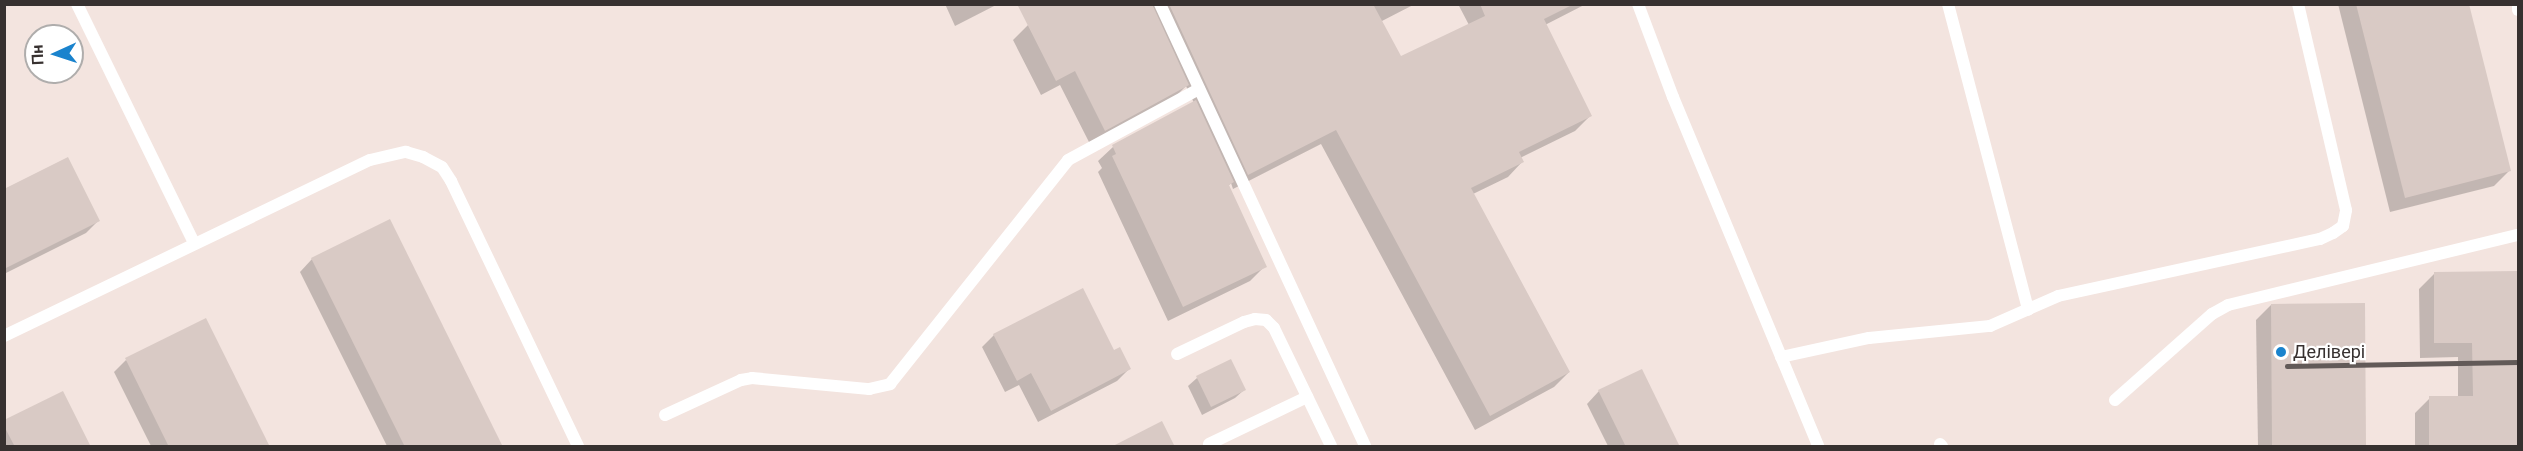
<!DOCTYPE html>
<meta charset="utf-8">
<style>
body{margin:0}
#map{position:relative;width:2523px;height:451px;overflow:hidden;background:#f3e4df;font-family:Roboto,sans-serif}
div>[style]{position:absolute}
.shadow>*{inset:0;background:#0003}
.building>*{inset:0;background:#d9cac5}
.service>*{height:12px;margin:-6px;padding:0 6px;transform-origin:6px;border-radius:6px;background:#fff}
.rail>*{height:4.5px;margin:-2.25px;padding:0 2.25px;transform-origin:2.25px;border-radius:2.25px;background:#625a58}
.dots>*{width:16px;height:16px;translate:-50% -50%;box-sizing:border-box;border:3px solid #fff;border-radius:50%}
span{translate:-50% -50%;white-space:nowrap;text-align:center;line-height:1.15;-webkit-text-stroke:4.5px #fff;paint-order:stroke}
.poi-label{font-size:18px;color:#373130}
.left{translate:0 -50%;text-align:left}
.frame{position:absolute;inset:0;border:6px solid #373130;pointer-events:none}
.north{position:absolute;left:24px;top:24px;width:60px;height:60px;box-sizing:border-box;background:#fff;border:2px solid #afadac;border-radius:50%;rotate:267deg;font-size:16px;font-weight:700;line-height:24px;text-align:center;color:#373130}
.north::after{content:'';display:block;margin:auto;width:21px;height:27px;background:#1a83cd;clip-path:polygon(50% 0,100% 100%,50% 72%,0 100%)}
</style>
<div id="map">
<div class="shadow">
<div style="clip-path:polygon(945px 4px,998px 4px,955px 26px)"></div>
<div style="clip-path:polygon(1069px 4px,1415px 4px,1380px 22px,1400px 58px,1469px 25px,1458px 4px,1586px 4px,1545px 25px,1590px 116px,1575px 131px,1520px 158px,1522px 162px,1508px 177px,1473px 194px,1569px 372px,1554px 387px,1475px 430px,1321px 144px,1233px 189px,1231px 183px,1228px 186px,1265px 266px,1250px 281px,1168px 321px,1098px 172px,1102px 168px,1098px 161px,1113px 147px,1194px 103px,1186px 86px,1172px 100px,1090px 144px,1060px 85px,1041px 95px,1013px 40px,1028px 25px)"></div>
<div style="clip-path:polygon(2338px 4px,2467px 4px,2509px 171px,2494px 186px,2390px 212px)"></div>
<div style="clip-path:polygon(4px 190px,98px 221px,86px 233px,4px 274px)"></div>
<div style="clip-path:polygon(312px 259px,502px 446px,387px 446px,300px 272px)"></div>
<div style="clip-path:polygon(2518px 273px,2518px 446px,2415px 446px,2415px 413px,2430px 398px,2458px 398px,2458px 357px,2420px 358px,2419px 289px,2434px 274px)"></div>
<div style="clip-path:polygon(2271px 305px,2364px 446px,2258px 446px,2256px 320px)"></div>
<div style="clip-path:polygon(994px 335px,1114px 352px,1129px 369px,1117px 381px,1038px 422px,1019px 385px,1005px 392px,982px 347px)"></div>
<div style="clip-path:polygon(126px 360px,268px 446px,151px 446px,114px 372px)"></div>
<div style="clip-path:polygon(1197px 378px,1244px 390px,1235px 398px,1202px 415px,1188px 386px)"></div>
<div style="clip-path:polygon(1599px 391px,1678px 446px,1608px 446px,1587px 404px)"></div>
<div style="clip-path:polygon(4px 421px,89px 446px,4px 446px)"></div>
</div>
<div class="building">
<div style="clip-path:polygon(1017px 4px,1152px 4px,1189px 85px,1105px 131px,1075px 71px,1056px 81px)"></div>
<div style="clip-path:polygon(1169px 4px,1373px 4px,1401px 56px,1485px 16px,1480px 4px,1574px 4px,1544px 19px,1592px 116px,1519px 152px,1524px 162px,1471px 188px,1570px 372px,1490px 416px,1336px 130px,1248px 175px)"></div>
<div style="clip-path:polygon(2356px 4px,2469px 4px,2511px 171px,2405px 198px)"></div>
<div style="clip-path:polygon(1196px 100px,1234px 182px,1229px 185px,1267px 267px,1183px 307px,1112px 156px,1116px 154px,1112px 145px)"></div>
<div style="clip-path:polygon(68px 157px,100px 221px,4px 269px,4px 189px)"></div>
<div style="clip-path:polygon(390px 219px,503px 447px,405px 447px,311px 258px)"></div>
<div style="clip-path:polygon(2518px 271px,2518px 447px,2429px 447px,2429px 396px,2473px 396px,2472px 343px,2434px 343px,2434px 272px)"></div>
<div style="clip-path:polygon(1083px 288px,1114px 350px,1120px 347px,1131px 369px,1051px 411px,1031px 373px,1017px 381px,993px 334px)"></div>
<div style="clip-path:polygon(2365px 303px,2366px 447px,2272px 447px,2271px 304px)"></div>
<div style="clip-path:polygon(206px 318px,270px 447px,169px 447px,125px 358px)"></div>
<div style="clip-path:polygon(1231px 359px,1246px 390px,1211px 407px,1196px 376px)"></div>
<div style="clip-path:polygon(1642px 369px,1680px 447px,1626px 447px,1598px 390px)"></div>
<div style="clip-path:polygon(63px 391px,91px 447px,15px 447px,4px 426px,4px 420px)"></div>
<div style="clip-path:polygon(1162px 421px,1175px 447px,1111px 447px)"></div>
</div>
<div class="service">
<div style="left:77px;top:4px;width:266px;rotate:63.9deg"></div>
<div style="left:1160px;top:4px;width:487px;rotate:65.1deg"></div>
<div style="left:1638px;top:4px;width:99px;rotate:69.4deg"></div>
<div style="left:1673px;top:97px;width:378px;rotate:67.4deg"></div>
<div style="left:1948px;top:4px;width:316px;rotate:75.3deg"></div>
<div style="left:2518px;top:4px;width:6px;rotate:90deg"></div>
<div style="left:4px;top:336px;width:406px;rotate:-25.7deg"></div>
<div style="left:370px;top:160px;width:37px;rotate:-13deg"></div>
<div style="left:406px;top:152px;width:18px;rotate:16deg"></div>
<div style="left:423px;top:157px;width:21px;rotate:28deg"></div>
<div style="left:442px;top:167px;width:17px;rotate:57deg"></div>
<div style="left:451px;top:181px;width:294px;rotate:64.4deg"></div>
<div style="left:1177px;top:354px;width:74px;rotate:-25.5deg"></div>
<div style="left:1244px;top:322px;width:11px;rotate:-15deg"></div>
<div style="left:1255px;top:319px;width:11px;rotate:5deg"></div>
<div style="left:1266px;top:320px;width:11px;rotate:45deg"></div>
<div style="left:1274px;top:328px;width:131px;rotate:64.2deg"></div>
<div style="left:1781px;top:357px;width:90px;rotate:-12.2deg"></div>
<div style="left:1869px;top:338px;width:122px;rotate:-5.7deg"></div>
<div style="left:1990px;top:326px;width:74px;rotate:-23.8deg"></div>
<div style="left:2058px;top:296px;width:268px;rotate:-12.3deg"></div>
<div style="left:2320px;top:239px;width:14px;rotate:-25deg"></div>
<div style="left:2333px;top:233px;width:12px;rotate:-35deg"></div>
<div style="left:2343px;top:226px;width:16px;rotate:-79deg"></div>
<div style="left:2346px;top:210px;width:212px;rotate:-103.1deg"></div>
<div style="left:2115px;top:400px;width:130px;rotate:-41.6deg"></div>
<div style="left:2212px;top:314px;width:18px;rotate:-29deg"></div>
<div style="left:2228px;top:305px;width:298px;rotate:-13.6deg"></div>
<div style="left:665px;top:415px;width:84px;rotate:-24.7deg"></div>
<div style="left:741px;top:380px;width:11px;rotate:-10deg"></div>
<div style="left:752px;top:378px;width:118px;rotate:5.4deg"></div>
<div style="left:869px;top:389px;width:22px;rotate:-13deg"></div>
<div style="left:890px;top:384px;width:286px;rotate:-51.5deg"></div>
<div style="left:1068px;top:160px;width:149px;rotate:-28.5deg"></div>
<div style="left:1209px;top:444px;width:109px;rotate:-25.6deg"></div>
<div style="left:1940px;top:444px;width:3px;rotate:45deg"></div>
</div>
<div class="rail">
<div style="left:2287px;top:366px;width:231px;rotate:-1deg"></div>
</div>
<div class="dots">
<div style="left:2281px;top:352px;background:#1a83cd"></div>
</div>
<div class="poi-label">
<span class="left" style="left:2293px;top:352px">Делівері</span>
</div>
<div class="frame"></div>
<div class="north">Пн</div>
</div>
